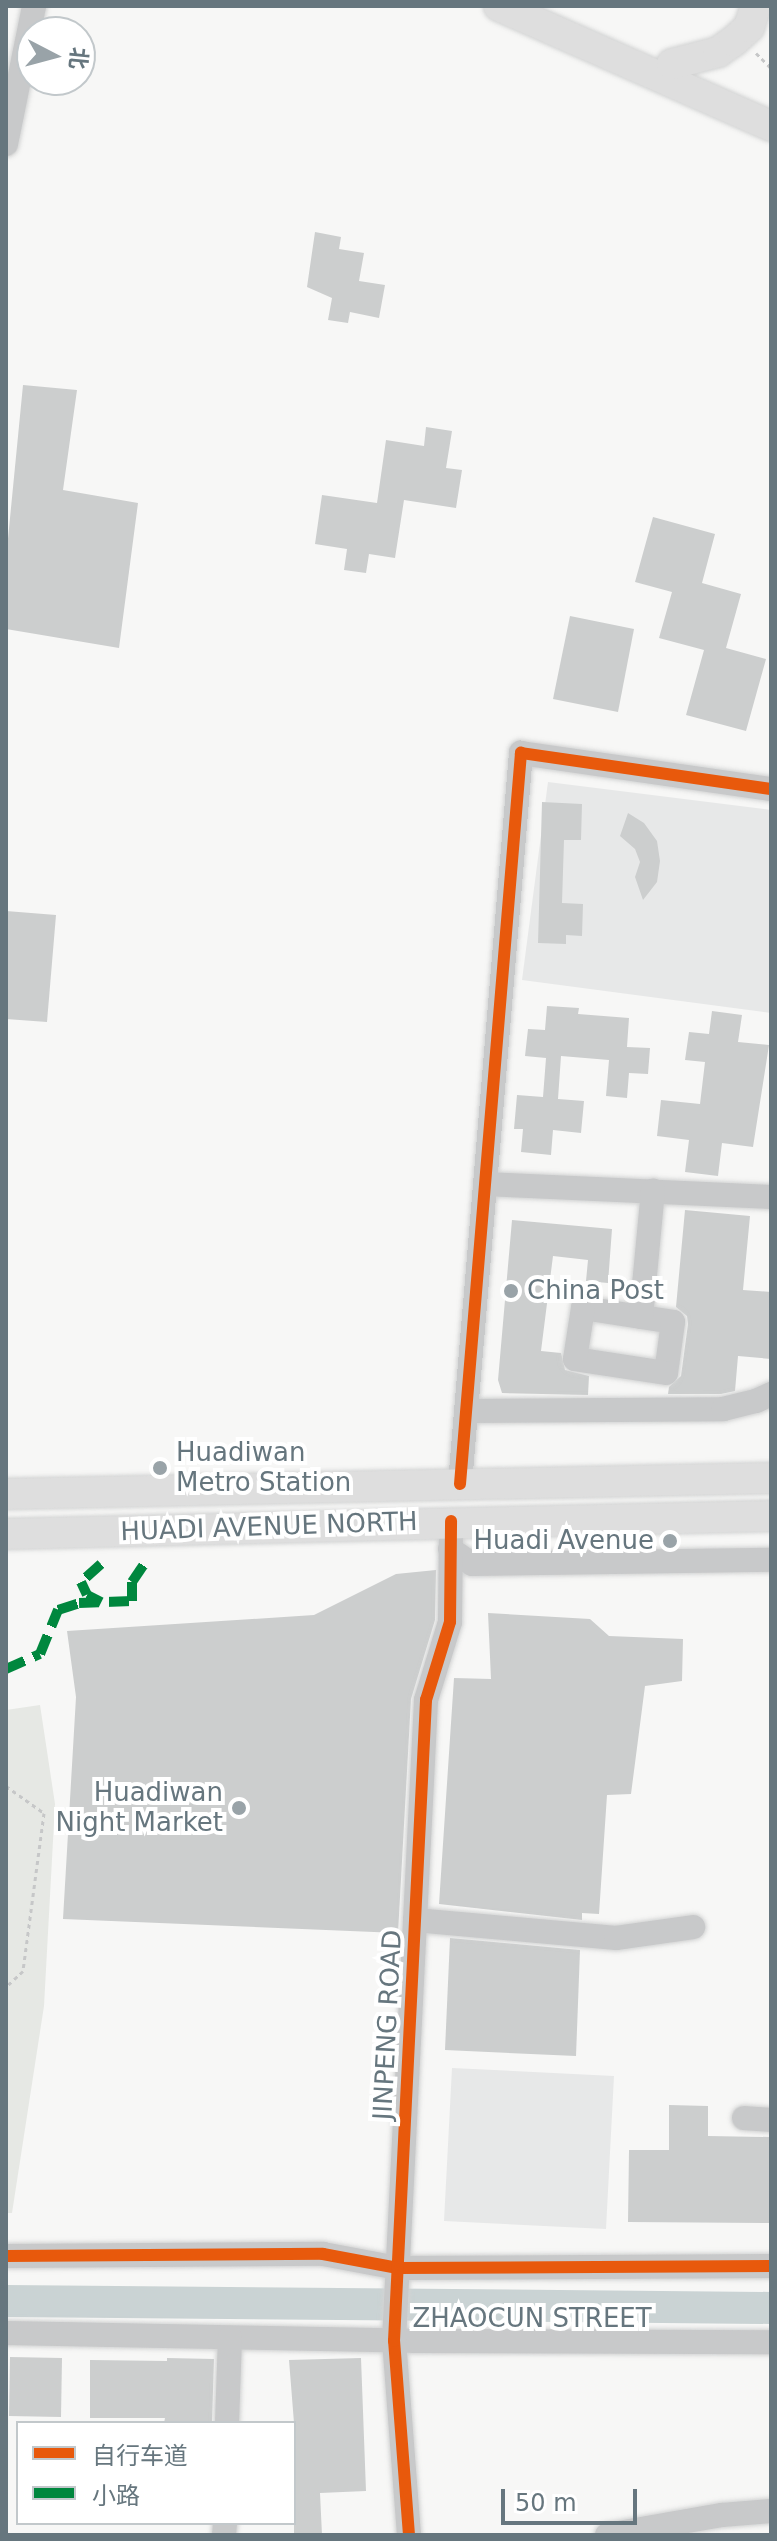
<!DOCTYPE html>
<meta charset="utf-8">
<style>
body{margin:0}
#map{position:relative;width:777px;height:2541px;overflow:hidden;background:#f7f7f6;font-family:"DejaVu Sans","Noto Sans SC",sans-serif}
div>[style]{position:absolute}
.built>*{inset:0;background:#e7e8e8}
.green>*{inset:0;background:#e6e8e4}
.river>*{height:32px;margin:-16px;padding:0 16px;transform-origin:16px;border-radius:16px;background:#cad3d4}
.building>*{inset:0;background:#cccece}
.path>*{height:3px;margin-top:-1.5px;transform-origin:0;background:repeating-linear-gradient(90deg,#c6c7c8 0 4px,transparent 0 8px)}
.roads{filter:drop-shadow(0 0 2px #d2d3d3) drop-shadow(0 0 2px #d2d3d3)}
.minor>*{height:24px;margin:-12px;padding:0 12px;transform-origin:12px;border-radius:12px;background:#c8c9ca}
.major>*{height:30px;margin:-15px;padding:0 15px;transform-origin:15px;border-radius:15px;background:#dedede}
.quiet>*{height:10px;margin-top:-5px;transform-origin:0;background:repeating-linear-gradient(90deg,#00873e 0 20px,transparent 0 30px)}
.cycleway>*{height:12px;margin:-6px;padding:0 6px;transform-origin:6px;border-radius:6px;background:#e8590c}
.dots>*{width:22px;height:22px;translate:-50% -50%;box-sizing:border-box;border:4px solid #fff;border-radius:50%}
span{translate:-50% -50%;white-space:nowrap;text-align:center;line-height:1.15;-webkit-text-stroke:8px #fff;paint-order:stroke}
.poi-label{font-size:26px;color:#66767e}
.left{translate:0 -50%;text-align:left}
.right{translate:-100% -50%;text-align:right}
.street-label{font-size:26px;color:#66767e}
.frame{position:absolute;inset:0;border:8px solid #66767e;pointer-events:none}
.legend{position:absolute;left:16px;top:2421px;width:280px;height:104px;box-sizing:border-box;background:#fff;border:2px solid #c2c8cb;margin:0;padding:10px 14px;list-style:none;font-size:24px;color:#66767e}
.legend li{display:flex;align-items:center;gap:16px;height:40px}
.legend b{width:40px;border:2px solid #c2c8cb}
.north{position:absolute;left:16px;top:16px;width:80px;height:80px;box-sizing:border-box;background:#fff;border:2px solid #c2c8cb;border-radius:50%;rotate:96deg;font-size:22px;font-weight:700;line-height:32px;text-align:center;color:#66767e}
.north::after{content:'';display:block;margin:auto;width:28px;height:36px;background:#99a3a8;clip-path:polygon(50% 0,100% 100%,50% 72%,0 100%)}
.scale{position:absolute;left:501px;top:2489px;width:136px;height:36px;box-sizing:border-box;border:4px solid #66767e;border-top:0;padding-left:10px;font-size:24px;line-height:28px;white-space:nowrap;color:#66767e;-webkit-text-stroke:6px #fff;paint-order:stroke}
</style>
<div id="map">
<div class="built">
<div style="clip-path:polygon(548px 782px,771px 810px,771px 1013px,522px 980px)"></div>
<div style="clip-path:polygon(452px 2068px,614px 2076px,606px 2229px,444px 2221px)"></div>
</div>
<div class="green">
<div style="clip-path:polygon(40px 1705px,55px 1804px,44px 2006px,12px 2213px,6px 2213px,6px 1710px)"></div>
</div>
<div class="river">
<div style="left:6px;top:2301px;width:765px;rotate:0.52deg"></div>
</div>
<div class="building">
<div style="clip-path:polygon(315px 232px,341px 237px,339px 249px,364px 253px,359px 281px,385px 285px,379px 318px,350px 312px,348px 323px,328px 320px,332px 298px,307px 287px)"></div>
<div style="clip-path:polygon(23px 385px,77px 390px,63px 490px,138px 503px,119px 648px,6px 629px,6px 559px)"></div>
<div style="clip-path:polygon(426px 427px,452px 431px,446px 468px,462px 470px,456px 508px,404px 500px,395px 558px,369px 554px,366px 573px,344px 570px,347px 549px,315px 544px,322px 495px,377px 503px,386px 440px,424px 446px)"></div>
<div style="clip-path:polygon(653px 517px,715px 534px,702px 583px,741px 594px,726px 648px,766px 659px,746px 731px,686px 715px,704px 650px,659px 638px,672px 592px,635px 582px)"></div>
<div style="clip-path:polygon(570px 616px,634px 629px,618px 712px,553px 699px)"></div>
<div style="clip-path:polygon(542px 802px,582px 804px,581px 840px,564px 840px,562px 903px,583px 904px,582px 936px,566px 935px,566px 944px,538px 943px)"></div>
<div style="clip-path:polygon(628px 813px,644px 823px,657px 841px,660px 861px,657px 882px,643px 900px,635px 877px,640px 862px,635px 849px,620px 836px)"></div>
<div style="clip-path:polygon(6px 911px,56px 915px,47px 1022px,6px 1019px)"></div>
<div style="clip-path:polygon(547px 1006px,579px 1008px,578px 1014px,629px 1018px,627px 1047px,650px 1048px,648px 1074px,629px 1073px,627px 1098px,606px 1096px,609px 1060px,561px 1056px,558px 1099px,584px 1101px,581px 1133px,553px 1130px,551px 1155px,521px 1152px,523px 1129px,514px 1129px,517px 1095px,543px 1097px,546px 1058px,525px 1056px,528px 1029px,545px 1030px)"></div>
<div style="clip-path:polygon(712px 1011px,742px 1015px,738px 1042px,769px 1045px,753px 1147px,722px 1143px,718px 1176px,685px 1172px,689px 1140px,657px 1136px,661px 1100px,700px 1104px,705px 1062px,685px 1060px,689px 1032px,709px 1034px)"></div>
<div style="clip-path:polygon(685px 1210px,750px 1216px,743px 1290px,771px 1292px,771px 1359px,738px 1356px,735px 1391px,721px 1394px,668px 1394px,669px 1387px,681px 1376px,688px 1324px,687px 1316px,676px 1307px)"></div>
<div style="clip-path:polygon(512px 1220px,612px 1229px,608px 1283px,586px 1281px,588px 1260px,553px 1256px,541px 1351px,561px 1353px,565px 1370px,589px 1376px,588px 1395px,502px 1393px,498px 1380px)"></div>
<div style="clip-path:polygon(436px 1570px,435px 1620px,411px 1699px,398px 1933px,63px 1919px,76px 1697px,67px 1631px,314px 1615px,396px 1574px)"></div>
<div style="clip-path:polygon(488px 1613px,590px 1619px,609px 1636px,683px 1639px,682px 1681px,645px 1686px,631px 1794px,607px 1795px,599px 1914px,582px 1913px,582px 1920px,439px 1904px,454px 1678px,491px 1679px)"></div>
<div style="clip-path:polygon(450px 1938px,580px 1950px,576px 2056px,445px 2050px)"></div>
<div style="clip-path:polygon(669px 2105px,708px 2106px,708px 2136px,771px 2137px,771px 2223px,628px 2222px,629px 2150px,669px 2150px)"></div>
<div style="clip-path:polygon(10px 2357px,62px 2358px,61px 2417px,9px 2416px)"></div>
<div style="clip-path:polygon(167px 2358px,214px 2359px,212px 2423px,164px 2423px,165px 2418px,90px 2418px,90px 2360px,167px 2361px)"></div>
<div style="clip-path:polygon(361px 2358px,366px 2491px,320px 2493px,322px 2535px,294px 2535px,294px 2423px,289px 2360px)"></div>
</div>
<div class="path">
<div style="left:756px;top:53px;width:21px;rotate:45deg"></div>
<div style="left:6px;top:1786px;width:47px;rotate:35.4deg"></div>
<div style="left:44px;top:1813px;width:159px;rotate:97.6deg"></div>
<div style="left:23px;top:1971px;width:23px;rotate:137deg"></div>
</div>
<div class="roads">
<div class="minor">
<div style="left:6px;top:144px;width:141px;rotate:-78.5deg"></div>
<div style="left:486px;top:1184px;width:285px;rotate:2.6deg"></div>
<div style="left:583px;top:1308px;width:91px;rotate:8.8deg"></div>
<div style="left:673px;top:1322px;width:51px;rotate:97.8deg"></div>
<div style="left:666px;top:1373px;width:92px;rotate:-171.3deg"></div>
<div style="left:575px;top:1359px;width:52px;rotate:-81.1deg"></div>
<div style="left:641px;top:1317px;width:127px;rotate:-84.6deg"></div>
<div style="left:466px;top:1411px;width:257px;rotate:-0.4deg"></div>
<div style="left:723px;top:1409px;width:34px;rotate:-14deg"></div>
<div style="left:756px;top:1401px;width:17px;rotate:-25deg"></div>
<div style="left:460px;top:1484px;width:734px;rotate:-85.23deg"></div>
<div style="left:521px;top:753px;width:253px;rotate:8.2deg"></div>
<div style="left:450px;top:1549px;width:27px;rotate:34deg"></div>
<div style="left:472px;top:1564px;width:299px;rotate:-0.8deg"></div>
<div style="left:415px;top:1920px;width:202px;rotate:5.1deg"></div>
<div style="left:616px;top:1938px;width:78px;rotate:-8.1deg"></div>
<div style="left:744px;top:2118px;width:27px;rotate:4deg"></div>
<div style="left:6px;top:2256px;width:317px;rotate:-0.4deg"></div>
<div style="left:323px;top:2254px;width:76px;rotate:10.6deg"></div>
<div style="left:398px;top:2268px;width:373px;rotate:-0.3deg"></div>
<div style="left:6px;top:2333px;width:408px;rotate:1.1deg"></div>
<div style="left:414px;top:2341px;width:357px;rotate:0.2deg"></div>
<div style="left:227px;top:2423px;width:85px;rotate:-88deg"></div>
<div style="left:224px;top:2535px;width:12px;rotate:-85deg"></div>
<div style="left:409px;top:2535px;width:195px;rotate:-94.4deg"></div>
<div style="left:394px;top:2341px;width:642px;rotate:-87.14deg"></div>
<div style="left:426px;top:1700px;width:82px;rotate:-72.9deg"></div>
<div style="left:450px;top:1622px;width:101px;rotate:-89.4deg"></div>
<div style="left:607px;top:2535px;width:117px;rotate:-9.9deg"></div>
<div style="left:722px;top:2515px;width:49px;rotate:-4.7deg"></div>
</div>
<div class="major">
<div style="left:499px;top:6px;width:297px;rotate:23.8deg"></div>
<div style="left:672px;top:64px;width:48px;rotate:-14.6deg"></div>
<div style="left:718px;top:52px;width:19px;rotate:-35deg"></div>
<div style="left:734px;top:41px;width:21px;rotate:-43deg"></div>
<div style="left:749px;top:27px;width:22px;rotate:-72deg"></div>
<div style="left:6px;top:1494px;width:765px;rotate:-1.2deg"></div>
<div style="left:6px;top:1534px;width:765px;rotate:-1.35deg"></div>
</div>
</div>
<div class="quiet">
<div style="left:101px;top:1564px;width:27px;rotate:138deg"></div>
<div style="left:81px;top:1582px;width:14px;rotate:65deg"></div>
<div style="left:87px;top:1595px;width:16px;rotate:27deg"></div>
<div style="left:6px;top:1669px;width:37px;rotate:-24deg"></div>
<div style="left:40px;top:1654px;width:48px;rotate:-67.8deg"></div>
<div style="left:58px;top:1610px;width:22px;rotate:-18deg"></div>
<div style="left:79px;top:1603px;width:53px;rotate:-2.2deg"></div>
<div style="left:132px;top:1601px;width:19px;rotate:-90deg"></div>
<div style="left:132px;top:1582px;width:23px;rotate:-56deg"></div>
</div>
<div class="cycleway">
<div style="left:460px;top:1484px;width:734px;rotate:-85.23deg"></div>
<div style="left:521px;top:753px;width:253px;rotate:8.2deg"></div>
<div style="left:6px;top:2256px;width:317px;rotate:-0.4deg"></div>
<div style="left:323px;top:2254px;width:76px;rotate:10.6deg"></div>
<div style="left:398px;top:2268px;width:373px;rotate:-0.3deg"></div>
<div style="left:409px;top:2535px;width:195px;rotate:-94.4deg"></div>
<div style="left:394px;top:2341px;width:642px;rotate:-87.14deg"></div>
<div style="left:426px;top:1700px;width:82px;rotate:-72.9deg"></div>
<div style="left:450px;top:1622px;width:101px;rotate:-89.4deg"></div>
</div>
<div class="dots">
<div style="left:511px;top:1291px;background:#99a3a8"></div>
<div style="left:160px;top:1468px;background:#99a3a8"></div>
<div style="left:670px;top:1541px;background:#99a3a8"></div>
<div style="left:239px;top:1808px;background:#99a3a8"></div>
</div>
<div class="poi-label">
<span class="left" style="left:527px;top:1291px">China Post</span>
<span class="left" style="left:176px;top:1468px">Huadiwan<br>Metro Station</span>
<span class="right" style="left:654px;top:1541px">Huadi Avenue</span>
<span class="right" style="left:223px;top:1808px">Huadiwan<br>Night Market</span>
</div>
<div class="street-label">
<span style="left:269px;top:1527px;rotate:-2deg">HUADI AVENUE NORTH</span>
<span style="left:388px;top:2025px;rotate:-87deg">JINPENG ROAD</span>
<span style="left:532px;top:2319px">ZHAOCUN STREET</span>
</div>
<div class="frame"></div>
<ul class="legend">
<li><b style="height:10px;background:#e8590c"></b>自行车道</li>
<li><b style="height:10px;background:#00873e"></b>小路</li>
</ul>
<div class="north">北</div>
<div class="scale">50 m</div>
</div>
